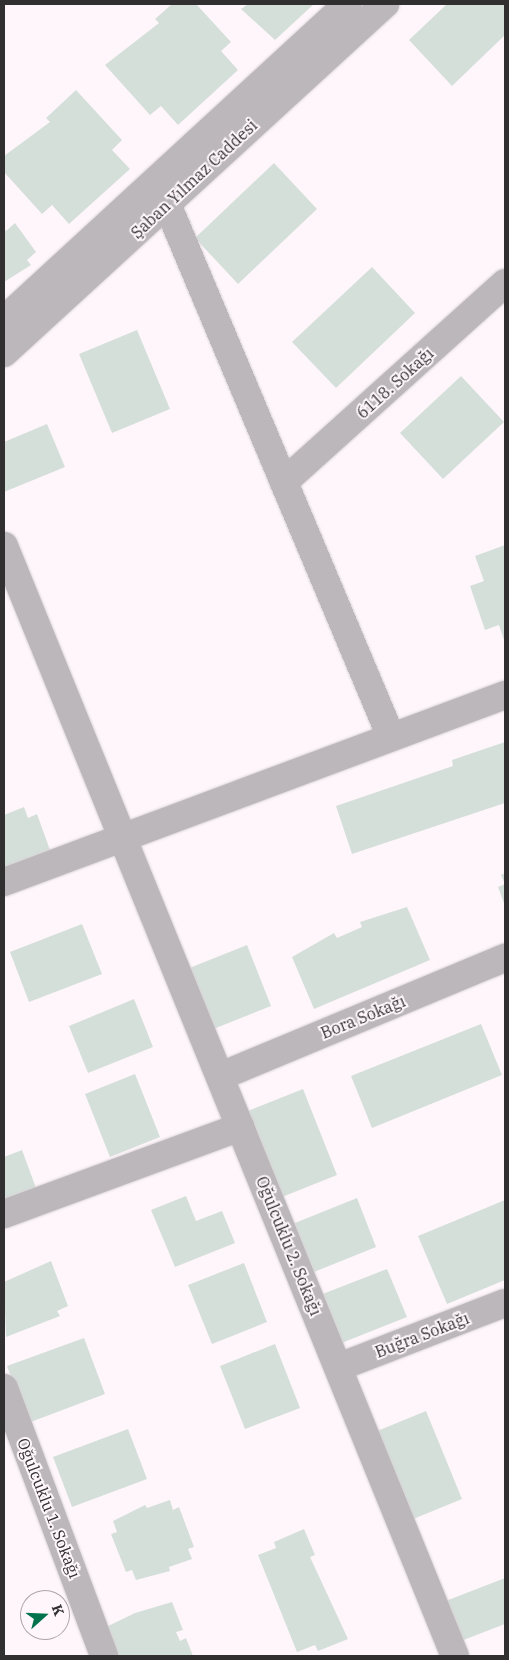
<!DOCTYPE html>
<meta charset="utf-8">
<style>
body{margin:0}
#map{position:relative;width:509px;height:1660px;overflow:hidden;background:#fef6fb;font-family:"IBM Plex Serif",serif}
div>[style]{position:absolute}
.building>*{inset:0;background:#d5dfd9}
.roads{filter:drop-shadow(0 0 1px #d9d2d7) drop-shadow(0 0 1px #d9d2d7)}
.minor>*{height:28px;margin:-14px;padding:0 14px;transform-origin:14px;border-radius:14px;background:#bbb7ba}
span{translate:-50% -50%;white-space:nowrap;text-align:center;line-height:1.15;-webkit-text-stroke:4px #fef6fb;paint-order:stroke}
.street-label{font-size:16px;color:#322f31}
.frame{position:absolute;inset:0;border:5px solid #322f31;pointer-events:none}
.north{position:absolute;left:20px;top:1590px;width:50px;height:50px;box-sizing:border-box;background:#fef6fb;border:1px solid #aca6aa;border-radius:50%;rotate:70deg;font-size:14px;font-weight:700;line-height:20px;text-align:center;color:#322f31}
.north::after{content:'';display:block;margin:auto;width:18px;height:22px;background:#01734c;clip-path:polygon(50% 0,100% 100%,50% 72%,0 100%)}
</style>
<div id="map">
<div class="building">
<div style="clip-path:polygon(172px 4px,196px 4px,231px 42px,221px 51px,238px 70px,178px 125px,161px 106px,150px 115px,105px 65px,159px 23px,155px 19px)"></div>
<div style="clip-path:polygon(248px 4px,314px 4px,275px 40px,241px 9px)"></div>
<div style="clip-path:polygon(447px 4px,505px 4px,505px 35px,452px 86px,409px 40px)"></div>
<div style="clip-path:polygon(76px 90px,122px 140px,112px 150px,130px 169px,69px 224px,52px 205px,42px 214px,4px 172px,4px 156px,50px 122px,46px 118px)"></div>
<div style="clip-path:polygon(274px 163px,317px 209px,238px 284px,195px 238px)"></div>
<div style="clip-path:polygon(15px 223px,36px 252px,27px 260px,31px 265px,4px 282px,4px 228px,6px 231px)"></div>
<div style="clip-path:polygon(372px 267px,415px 313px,336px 388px,292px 342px)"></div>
<div style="clip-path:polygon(137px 330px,170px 409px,112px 433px,79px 354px)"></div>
<div style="clip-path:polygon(461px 376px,504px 422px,443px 479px,400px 433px)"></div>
<div style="clip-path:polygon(47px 424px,65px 467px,4px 492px,4px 442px)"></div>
<div style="clip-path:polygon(505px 545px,505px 643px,499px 625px,485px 630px,470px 586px,484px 581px,475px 556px)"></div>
<div style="clip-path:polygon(505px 742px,505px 803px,352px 854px,336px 806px,453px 766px,452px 760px)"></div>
<div style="clip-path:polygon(24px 807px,28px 818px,37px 814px,50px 850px,4px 867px,4px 815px)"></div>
<div style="clip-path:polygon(505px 873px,505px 906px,498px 887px,505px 884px,501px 875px)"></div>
<div style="clip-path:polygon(407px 907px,430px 960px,314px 1009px,292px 957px,334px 933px,337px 938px,362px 927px,360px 922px)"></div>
<div style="clip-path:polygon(82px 924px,102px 974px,29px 1002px,10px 952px)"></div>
<div style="clip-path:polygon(247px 945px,271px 1006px,211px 1030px,187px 969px)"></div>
<div style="clip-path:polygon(134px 999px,153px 1047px,88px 1073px,69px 1026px)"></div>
<div style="clip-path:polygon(481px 1024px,502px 1075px,372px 1128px,351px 1076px)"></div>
<div style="clip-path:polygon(135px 1074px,160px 1137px,110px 1157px,85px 1094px)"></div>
<div style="clip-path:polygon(303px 1089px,337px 1175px,282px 1197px,248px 1111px)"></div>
<div style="clip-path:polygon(22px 1150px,39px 1196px,4px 1209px,4px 1157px)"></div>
<div style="clip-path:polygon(186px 1196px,196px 1221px,222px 1211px,235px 1243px,175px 1267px,151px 1210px)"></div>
<div style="clip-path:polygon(357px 1198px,376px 1247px,309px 1274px,290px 1225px)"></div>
<div style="clip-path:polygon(505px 1200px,505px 1280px,447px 1304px,418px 1236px)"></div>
<div style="clip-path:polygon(51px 1261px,68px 1306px,57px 1311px,60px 1316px,6px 1337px,4px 1282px)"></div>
<div style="clip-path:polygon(244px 1263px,267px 1322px,212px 1344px,188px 1285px)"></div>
<div style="clip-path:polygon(387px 1269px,407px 1317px,339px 1344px,320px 1295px)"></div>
<div style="clip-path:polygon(84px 1338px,105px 1394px,28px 1423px,7px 1366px)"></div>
<div style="clip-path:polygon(275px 1344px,300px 1408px,245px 1429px,220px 1366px)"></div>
<div style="clip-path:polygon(426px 1411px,462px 1499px,406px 1522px,370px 1434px)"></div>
<div style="clip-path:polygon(128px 1429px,147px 1479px,72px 1507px,53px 1457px)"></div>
<div style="clip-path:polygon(170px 1500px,173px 1510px,179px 1507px,194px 1547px,188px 1549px,192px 1559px,169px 1567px,170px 1571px,136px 1580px,132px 1570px,126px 1572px,111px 1534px,117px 1532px,113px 1521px,145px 1505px,147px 1508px)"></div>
<div style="clip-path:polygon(304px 1529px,315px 1555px,310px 1557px,348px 1639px,318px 1651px,315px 1645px,297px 1652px,258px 1555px,276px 1548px,274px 1542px)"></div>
<div style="clip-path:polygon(505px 1578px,505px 1624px,453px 1644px,438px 1604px)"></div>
<div style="clip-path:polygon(172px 1602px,183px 1630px,176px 1632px,180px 1641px,186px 1638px,193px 1656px,113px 1656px,102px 1629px,135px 1613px)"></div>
</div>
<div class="roads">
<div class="minor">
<div style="left:167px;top:204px;width:578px;rotate:67.2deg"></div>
<div style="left:4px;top:320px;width:467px;rotate:-42.6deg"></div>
<div style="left:4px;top:353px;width:517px;rotate:-42.49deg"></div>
<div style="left:284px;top:482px;width:297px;rotate:-42deg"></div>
<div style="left:4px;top:546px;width:1198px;rotate:67.89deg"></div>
<div style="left:4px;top:882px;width:535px;rotate:-20.47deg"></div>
<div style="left:221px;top:1076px;width:308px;rotate:-22.6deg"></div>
<div style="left:4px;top:1214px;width:252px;rotate:-20.2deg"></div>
<div style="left:339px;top:1367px;width:178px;rotate:-21.1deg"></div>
<div style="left:4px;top:1388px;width:286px;rotate:69.5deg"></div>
</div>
</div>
<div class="street-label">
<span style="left:194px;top:179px;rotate:-43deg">Şaban Yılmaz Caddesi</span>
<span style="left:395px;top:383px;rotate:-42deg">6118. Sokağı</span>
<span style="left:363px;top:1017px;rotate:-22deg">Bora Sokağı</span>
<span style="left:289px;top:1246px;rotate:68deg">Oğulcuklu 2. Sokağı</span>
<span style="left:422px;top:1335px;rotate:-21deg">Buğra Sokağı</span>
<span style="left:49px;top:1508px;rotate:69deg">Oğulcuklu 1. Sokağı</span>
</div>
<div class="frame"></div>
<div class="north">K</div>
</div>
